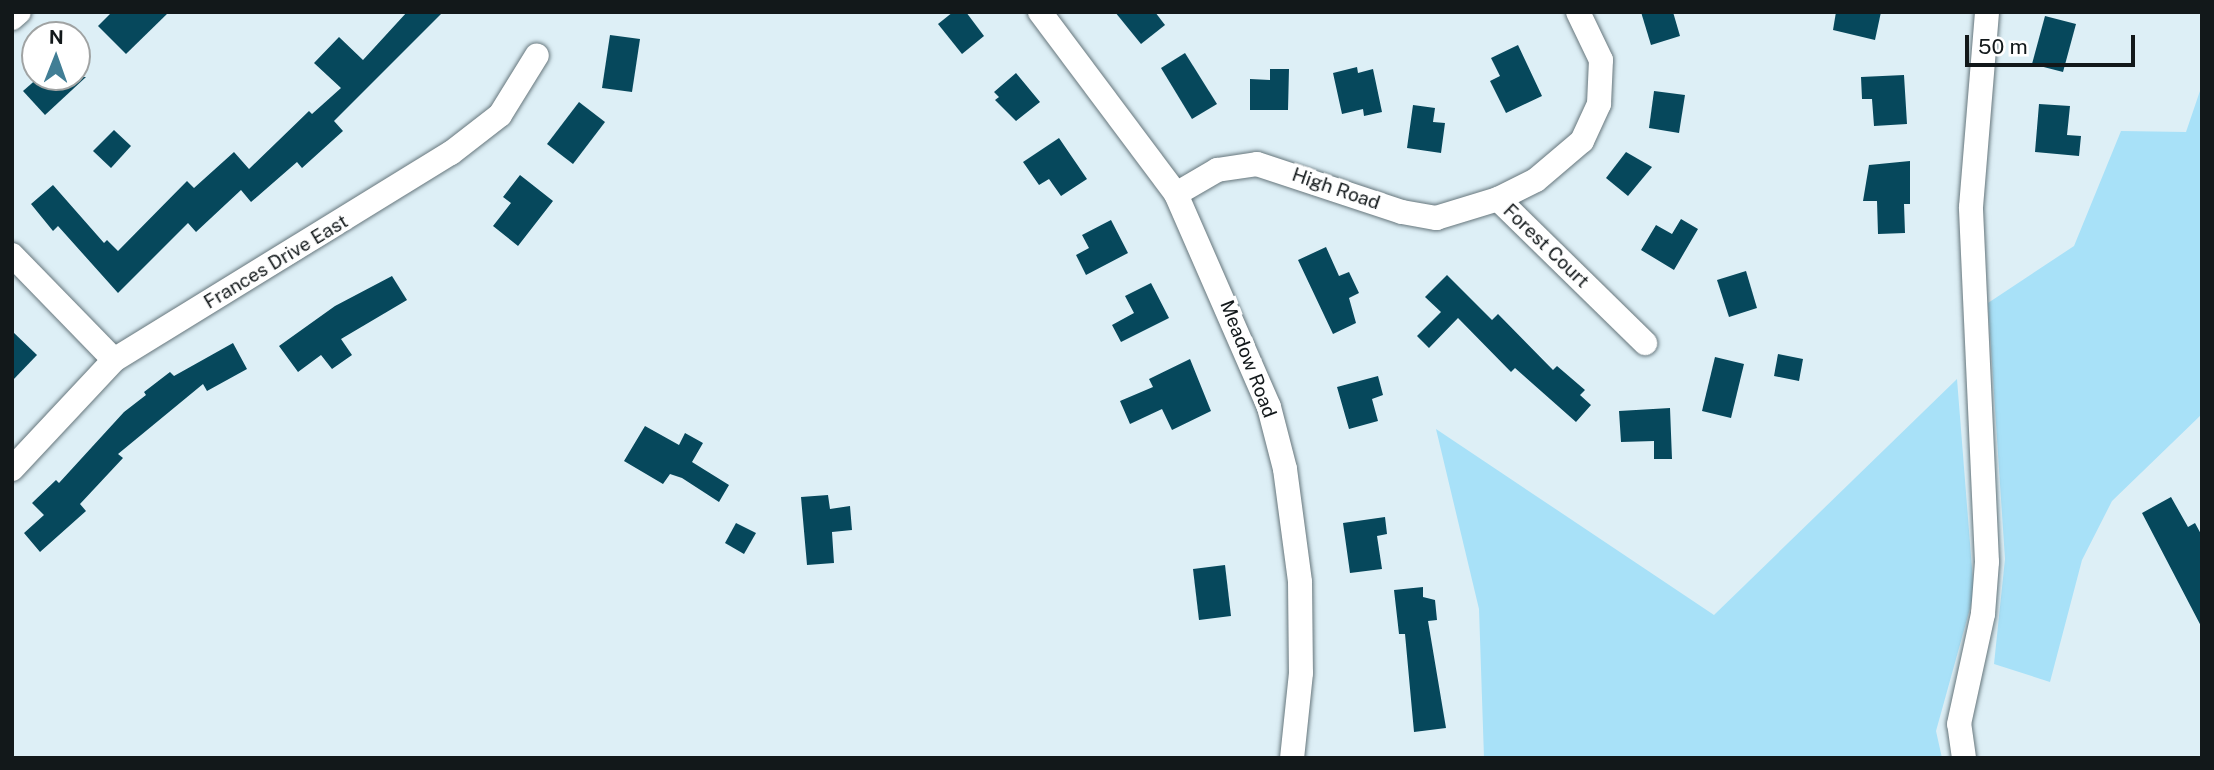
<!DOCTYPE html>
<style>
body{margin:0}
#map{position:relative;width:2214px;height:770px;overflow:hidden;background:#ddeff6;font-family:"Public Sans",sans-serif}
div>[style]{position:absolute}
.green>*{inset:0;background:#a8e1f8}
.building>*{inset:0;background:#06485c}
.roads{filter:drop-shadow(0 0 2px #66767c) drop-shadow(0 0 2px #66767c)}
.minor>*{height:24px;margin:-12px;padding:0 12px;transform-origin:12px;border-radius:12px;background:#fff}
span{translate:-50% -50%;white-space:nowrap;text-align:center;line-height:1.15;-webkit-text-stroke:7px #fff;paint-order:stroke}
.street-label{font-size:19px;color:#12181a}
.frame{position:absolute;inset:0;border:14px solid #12181a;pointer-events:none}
.north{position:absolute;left:21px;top:21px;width:70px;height:70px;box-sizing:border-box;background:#fff;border:2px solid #a0a3a3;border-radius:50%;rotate:1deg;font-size:19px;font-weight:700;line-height:28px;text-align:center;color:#12181a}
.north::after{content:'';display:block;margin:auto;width:24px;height:32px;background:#417e95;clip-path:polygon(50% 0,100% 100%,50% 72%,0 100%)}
.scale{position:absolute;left:1965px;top:35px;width:170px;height:32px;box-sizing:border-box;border:4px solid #12181a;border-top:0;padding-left:9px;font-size:21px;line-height:24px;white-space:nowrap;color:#12181a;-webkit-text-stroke:5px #fff;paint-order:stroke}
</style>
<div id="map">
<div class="green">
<div style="clip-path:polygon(2202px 85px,2202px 414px,2112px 501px,2082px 560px,2050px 682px,1994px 664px,2005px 559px,1988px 303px,2074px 246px,2121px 131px,2186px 132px)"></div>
<div style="clip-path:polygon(1957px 379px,1974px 594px,1936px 731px,1942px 758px,1484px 758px,1479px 609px,1436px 429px,1714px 615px)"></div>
</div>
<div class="building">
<div style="clip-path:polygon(112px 12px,169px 12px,126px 54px,98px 26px)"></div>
<div style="clip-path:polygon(407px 12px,443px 12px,334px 121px,343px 131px,302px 168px,297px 162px,251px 202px,241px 190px,196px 232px,188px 223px,118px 293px,58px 226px,53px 231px,31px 204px,53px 185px,104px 243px,107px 240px,118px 251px,187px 181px,194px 188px,234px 152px,249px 169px,309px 111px,312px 114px,341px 88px,314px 63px,339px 37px,363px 60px)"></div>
<div style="clip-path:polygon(953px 12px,966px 12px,984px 36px,962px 54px,938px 24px)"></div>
<div style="clip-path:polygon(1115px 12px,1155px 12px,1165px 25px,1141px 44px)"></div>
<div style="clip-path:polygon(1641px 12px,1673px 12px,1680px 36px,1651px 45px)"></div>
<div style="clip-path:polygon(1836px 12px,1881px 12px,1875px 40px,1833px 30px)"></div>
<div style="clip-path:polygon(2045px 16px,2076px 24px,2063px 72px,2032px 64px)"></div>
<div style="clip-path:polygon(610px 35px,640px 39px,632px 92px,602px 88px)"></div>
<div style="clip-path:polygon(1518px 45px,1542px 96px,1506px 113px,1490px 81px,1500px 76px,1491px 58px)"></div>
<div style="clip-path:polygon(1185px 53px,1217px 104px,1192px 119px,1161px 68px)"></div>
<div style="clip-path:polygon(1357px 67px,1358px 73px,1373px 69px,1382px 112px,1364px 116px,1363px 109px,1342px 114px,1333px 73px)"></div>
<div style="clip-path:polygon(1270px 69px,1289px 69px,1288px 110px,1250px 110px,1250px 79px,1270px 80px)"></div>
<div style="clip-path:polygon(1016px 73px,1040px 102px,1016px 121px,995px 100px,999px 97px,994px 92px)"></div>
<div style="clip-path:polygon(1904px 75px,1907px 124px,1874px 126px,1872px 99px,1862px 99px,1861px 77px)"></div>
<div style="clip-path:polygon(39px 77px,86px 77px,45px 115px,23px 91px)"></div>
<div style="clip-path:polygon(1654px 91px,1685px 95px,1679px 133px,1649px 128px)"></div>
<div style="clip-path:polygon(579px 102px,605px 122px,573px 164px,547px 144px)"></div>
<div style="clip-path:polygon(2039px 104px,2070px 106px,2067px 135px,2081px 136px,2079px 156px,2035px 152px)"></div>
<div style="clip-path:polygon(1413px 105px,1435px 108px,1433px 122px,1445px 123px,1441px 153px,1407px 148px)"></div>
<div style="clip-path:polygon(114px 130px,131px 146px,111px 168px,93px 151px)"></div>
<div style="clip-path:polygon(1059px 138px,1087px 179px,1061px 196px,1049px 179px,1039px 185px,1023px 162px)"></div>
<div style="clip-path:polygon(1626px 152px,1652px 167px,1628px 196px,1606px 178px)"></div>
<div style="clip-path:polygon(1910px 161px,1910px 204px,1904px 204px,1905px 233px,1878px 234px,1877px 201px,1863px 201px,1869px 165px)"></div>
<div style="clip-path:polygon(520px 175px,553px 201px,518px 246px,493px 226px,511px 203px,503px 197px)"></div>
<div style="clip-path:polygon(1681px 219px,1698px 229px,1674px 270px,1641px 250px,1656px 225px,1672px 234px)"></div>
<div style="clip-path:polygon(1111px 220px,1128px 253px,1086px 275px,1076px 255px,1089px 248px,1082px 235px)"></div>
<div style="clip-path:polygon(1326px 247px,1339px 276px,1349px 272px,1359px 293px,1349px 298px,1356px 323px,1333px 334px,1298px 260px)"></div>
<div style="clip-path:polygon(1746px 271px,1757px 308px,1729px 317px,1717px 280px)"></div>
<div style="clip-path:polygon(1447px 275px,1492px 320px,1498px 314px,1553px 370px,1557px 366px,1585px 390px,1580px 395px,1591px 405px,1576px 422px,1515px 368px,1511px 372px,1458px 318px,1429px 348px,1417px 336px,1441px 312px,1425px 297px)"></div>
<div style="clip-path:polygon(392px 276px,407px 300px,341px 339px,352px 355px,332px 369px,321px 355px,298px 372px,279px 346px,335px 306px)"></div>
<div style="clip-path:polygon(1151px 283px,1169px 318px,1121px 342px,1112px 325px,1134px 313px,1125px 296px)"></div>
<div style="clip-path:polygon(12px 331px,37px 355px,12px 381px)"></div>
<div style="clip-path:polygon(233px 343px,247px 369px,207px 391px,203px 384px,118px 454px,123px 458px,80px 504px,86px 511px,40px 552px,24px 533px,44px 515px,32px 503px,56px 480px,59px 483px,124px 412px,146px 395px,144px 392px,170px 372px,174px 376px)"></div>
<div style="clip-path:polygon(1778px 354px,1803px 359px,1799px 381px,1774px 376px)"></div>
<div style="clip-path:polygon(1715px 357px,1744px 364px,1731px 418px,1702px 411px)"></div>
<div style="clip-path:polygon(1190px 359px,1211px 411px,1172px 430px,1162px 409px,1130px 424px,1120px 401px,1153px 387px,1149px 379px)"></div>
<div style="clip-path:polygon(1378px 376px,1383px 395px,1372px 399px,1378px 421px,1349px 429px,1337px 387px)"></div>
<div style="clip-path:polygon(1670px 408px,1672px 459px,1654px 459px,1654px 441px,1621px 442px,1619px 411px)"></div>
<div style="clip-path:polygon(645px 426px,679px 445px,685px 433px,703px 443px,692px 462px,729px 485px,719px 502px,682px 478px,670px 474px,663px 484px,624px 461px)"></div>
<div style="clip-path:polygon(828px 495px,830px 509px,850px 506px,852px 530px,832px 532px,834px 563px,807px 565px,801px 497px)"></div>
<div style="clip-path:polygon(2171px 497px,2188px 527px,2195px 523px,2202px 536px,2202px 628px,2142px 513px)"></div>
<div style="clip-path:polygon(1385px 517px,1387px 534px,1377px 536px,1382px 569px,1350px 573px,1343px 523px)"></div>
<div style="clip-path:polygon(736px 523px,756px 533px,744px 554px,725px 543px)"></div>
<div style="clip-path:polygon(1225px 565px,1231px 616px,1199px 620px,1193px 569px)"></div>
<div style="clip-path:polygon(1423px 587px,1423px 597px,1435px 600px,1437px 620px,1428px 621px,1446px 728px,1414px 732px,1405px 634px,1399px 634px,1394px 590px)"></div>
</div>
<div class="roads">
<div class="minor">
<div style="left:1040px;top:12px;width:227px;rotate:53.2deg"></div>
<div style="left:1176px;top:194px;width:232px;rotate:66.4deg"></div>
<div style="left:1269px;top:407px;width:64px;rotate:75.5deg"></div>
<div style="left:1285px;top:469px;width:114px;rotate:82.4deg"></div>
<div style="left:1300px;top:582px;width:91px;rotate:89.4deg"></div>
<div style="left:1301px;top:673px;width:85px;rotate:96deg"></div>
<div style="left:12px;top:18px;width:9px;rotate:-41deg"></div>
<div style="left:1176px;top:194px;width:48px;rotate:-30.3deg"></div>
<div style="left:1217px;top:170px;width:40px;rotate:-8.5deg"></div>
<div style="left:1257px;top:164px;width:153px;rotate:18.3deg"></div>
<div style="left:1402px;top:212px;width:35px;rotate:10deg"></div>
<div style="left:1436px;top:218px;width:65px;rotate:-17deg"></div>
<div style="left:1498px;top:199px;width:42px;rotate:-26.6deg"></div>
<div style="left:1536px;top:180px;width:60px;rotate:-40.3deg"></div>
<div style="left:1582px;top:141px;width:41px;rotate:-65.3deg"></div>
<div style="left:1599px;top:104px;width:44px;rotate:-87.4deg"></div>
<div style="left:1601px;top:60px;width:53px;rotate:-115.6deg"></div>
<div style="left:1498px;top:199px;width:206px;rotate:44.4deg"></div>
<div style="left:12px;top:255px;width:146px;rotate:45.8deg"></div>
<div style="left:12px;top:469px;width:149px;rotate:-46.9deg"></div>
<div style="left:114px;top:360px;width:395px;rotate:-31.6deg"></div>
<div style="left:451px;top:153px;width:62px;rotate:-37.8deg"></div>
<div style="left:500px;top:115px;width:70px;rotate:-58.3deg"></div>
<div style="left:1964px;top:758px;width:34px;rotate:-98deg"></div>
<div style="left:1959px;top:724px;width:113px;rotate:-77.7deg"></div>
<div style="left:1983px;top:614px;width:52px;rotate:-85.6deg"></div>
<div style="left:1987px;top:562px;width:355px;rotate:-92.6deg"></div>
<div style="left:1971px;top:207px;width:196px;rotate:-85.3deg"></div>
</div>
</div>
<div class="street-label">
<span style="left:1336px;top:189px;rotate:19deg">High Road</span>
<span style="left:1546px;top:246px;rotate:44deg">Forest Court</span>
<span style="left:276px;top:262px;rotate:-31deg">Frances Drive East</span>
<span style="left:1248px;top:359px;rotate:69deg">Meadow Road</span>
</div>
<div class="frame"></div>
<div class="north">N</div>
<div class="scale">50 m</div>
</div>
